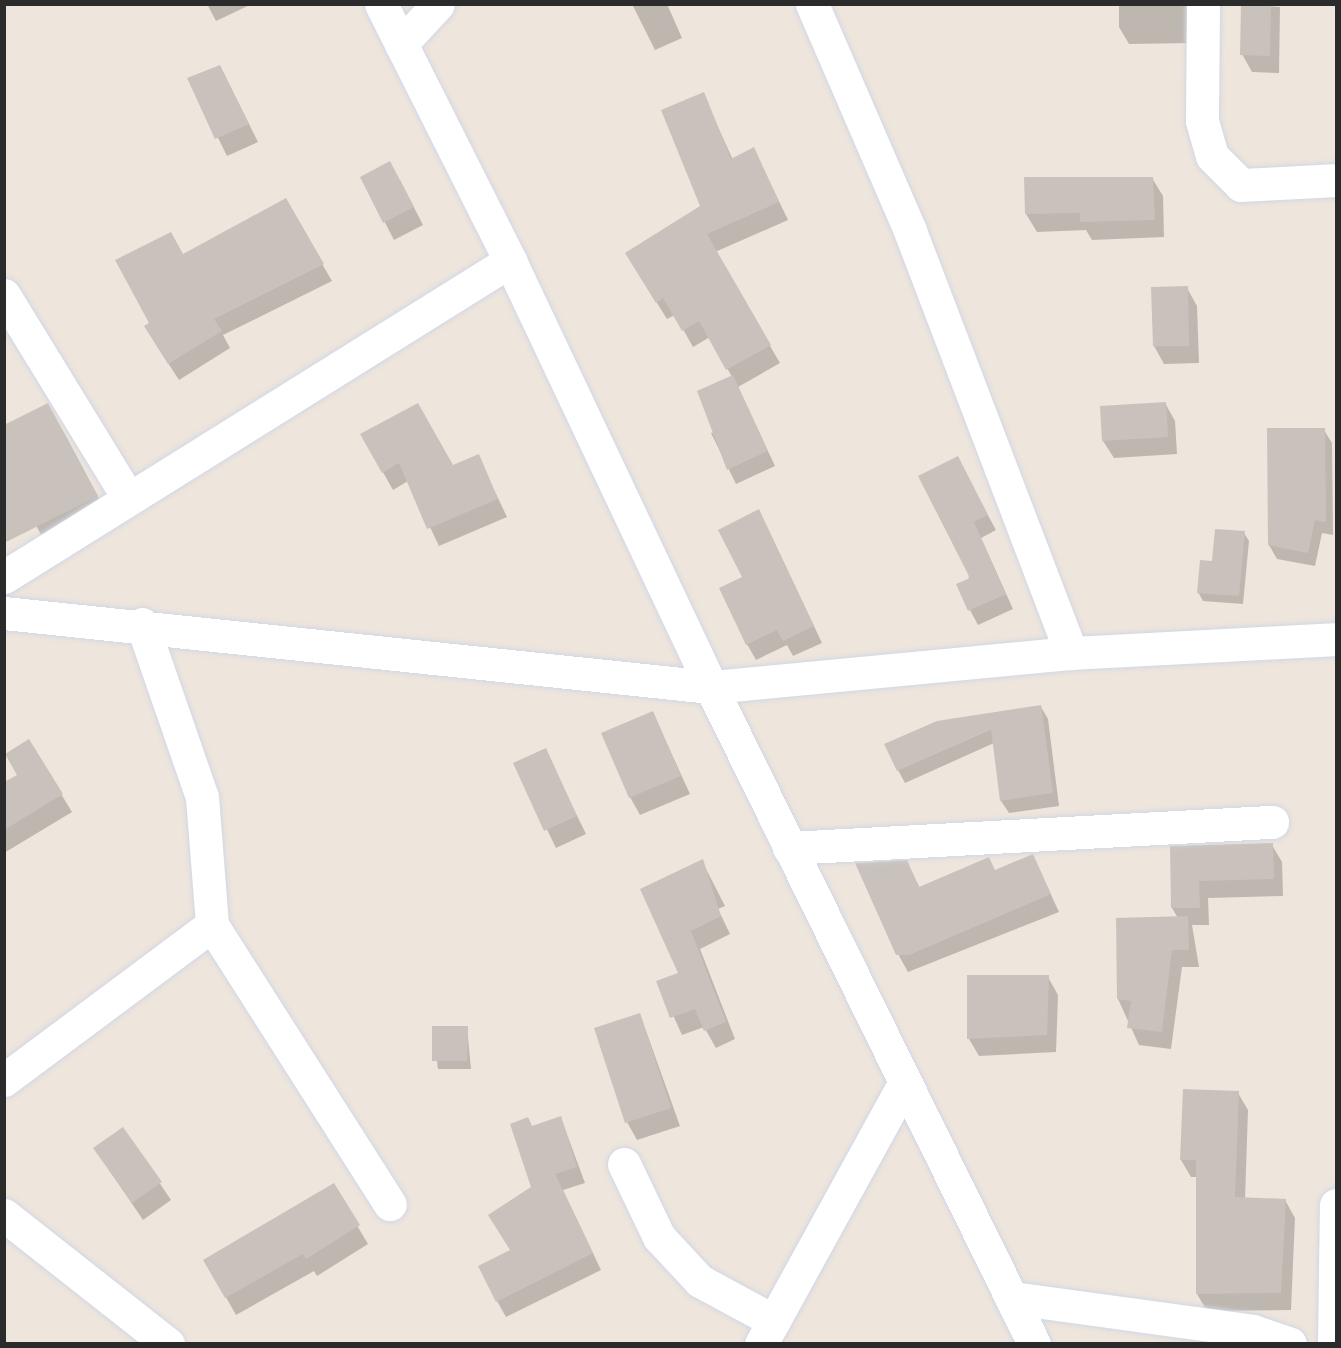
<!DOCTYPE html>
<style>
body{margin:0}
#map{position:relative;width:1341px;height:1348px;overflow:hidden;background:#eee5dc;font-family:Inter,sans-serif}
div>[style]{position:absolute}
.shadow>*{inset:0;background:#0003}
.building>*{inset:0;background:#c9c2bc}
.roads{filter:drop-shadow(0 0 2px #d1d7e5) drop-shadow(0 0 2px #d1d7e5)}
.minor>*{height:33px;margin:-16.5px;padding:0 16.5px;transform-origin:16.5px;border-radius:16.5px;background:#fff}
.tertiary>*{height:33px;margin:-16.5px;padding:0 16.5px;transform-origin:16.5px;border-radius:16.5px;background:#fff}
span{translate:-50% -50%;white-space:nowrap;text-align:center;line-height:1.15;-webkit-text-stroke:6px #fff;paint-order:stroke}
.frame{position:absolute;inset:0;border:6px solid #2b2b2b;pointer-events:none}
</style>
<div id="map">
<div class="shadow">
<div style="clip-path:polygon(207px 4px,252px 4px,216px 21px)"></div>
<div style="clip-path:polygon(632px 4px,667px 4px,682px 38px,655px 50px)"></div>
<div style="clip-path:polygon(1119px 4px,1191px 4px,1193px 43px,1129px 44px,1119px 27px)"></div>
<div style="clip-path:polygon(1243px 4px,1280px 7px,1279px 73px,1252px 72px,1242px 54px)"></div>
<div style="clip-path:polygon(220px 66px,258px 142px,227px 156px,189px 79px)"></div>
<div style="clip-path:polygon(703px 94px,733px 160px,754px 149px,788px 220px,715px 252px,780px 363px,738px 387px,775px 466px,736px 484px,711px 433px,717px 431px,732px 377px,710px 337px,693px 347px,675px 315px,667px 319px,637px 271px,702px 206px)"></div>
<div style="clip-path:polygon(362px 178px,400px 180px,423px 225px,394px 240px)"></div>
<div style="clip-path:polygon(1152px 178px,1163px 196px,1164px 237px,1092px 240px,1086px 230px,1037px 232px,1026px 214px,1026px 179px)"></div>
<div style="clip-path:polygon(285px 200px,332px 281px,223px 335px,230px 348px,179px 380px,155px 343px,151px 324px,183px 256px)"></div>
<div style="clip-path:polygon(1187px 288px,1197px 306px,1199px 363px,1164px 364px,1154px 346px,1152px 289px)"></div>
<div style="clip-path:polygon(1165px 403px,1175px 421px,1177px 454px,1114px 458px,1103px 441px)"></div>
<div style="clip-path:polygon(1324px 430px,1332px 443px,1333px 535px,1322px 533px,1315px 566px,1277px 559px,1269px 545px)"></div>
<div style="clip-path:polygon(63px 431px,112px 523px,51px 554px,4px 463px)"></div>
<div style="clip-path:polygon(362px 435px,453px 467px,478px 456px,507px 517px,439px 546px,408px 481px,393px 490px)"></div>
<div style="clip-path:polygon(965px 473px,996px 530px,981px 538px,1013px 609px,978px 625px,970px 610px)"></div>
<div style="clip-path:polygon(767px 527px,822px 643px,793px 656px,787px 645px,756px 660px,747px 644px,744px 578px)"></div>
<div style="clip-path:polygon(1244px 533px,1249px 541px,1243px 604px,1203px 601px,1198px 592px,1214px 562px)"></div>
<div style="clip-path:polygon(1041px 707px,1048px 719px,1059px 806px,1009px 813px,1001px 801px,994px 743px,905px 783px,898px 770px)"></div>
<div style="clip-path:polygon(653px 713px,690px 794px,640px 815px,630px 797px)"></div>
<div style="clip-path:polygon(29px 741px,72px 812px,4px 853px,4px 784px,19px 775px)"></div>
<div style="clip-path:polygon(545px 750px,586px 834px,556px 848px,515px 764px)"></div>
<div style="clip-path:polygon(1272px 845px,1282px 862px,1283px 896px,1208px 898px,1209px 925px,1192px 925px,1199px 967px,1182px 967px,1171px 1049px,1139px 1045px,1118px 999px,1178px 918px,1172px 908px,1171px 848px)"></div>
<div style="clip-path:polygon(1033px 856px,1059px 912px,908px 972px,898px 954px,906px 862px,920px 888px,996px 871px)"></div>
<div style="clip-path:polygon(702px 861px,725px 906px,718px 909px,730px 934px,700px 949px,735px 1039px,716px 1048px,704px 1027px,682px 1035px,658px 982px,680px 974px)"></div>
<div style="clip-path:polygon(1048px 977px,1058px 995px,1056px 1052px,979px 1056px,969px 1039px)"></div>
<div style="clip-path:polygon(640px 1014px,680px 1126px,637px 1140px,627px 1122px)"></div>
<div style="clip-path:polygon(467px 1027px,471px 1069px,438px 1069px,433px 1028px)"></div>
<div style="clip-path:polygon(1238px 1093px,1248px 1110px,1245px 1199px,1285px 1200px,1295px 1218px,1291px 1310px,1207px 1311px,1197px 1294px,1198px 1177px,1191px 1177px,1181px 1160px)"></div>
<div style="clip-path:polygon(561px 1118px,585px 1183px,563px 1190px,601px 1270px,506px 1317px,497px 1301px,532px 1187px,532px 1127px)"></div>
<div style="clip-path:polygon(123px 1129px,171px 1200px,143px 1220px,95px 1149px)"></div>
<div style="clip-path:polygon(333px 1185px,368px 1244px,317px 1276px,314px 1271px,236px 1315px,205px 1260px)"></div>
</div>
<div class="building">
<div style="clip-path:polygon(1241px 4px,1271px 4px,1270px 56px,1240px 55px)"></div>
<div style="clip-path:polygon(220px 65px,249px 124px,215px 139px,187px 78px)"></div>
<div style="clip-path:polygon(704px 92px,731px 159px,754px 147px,779px 202px,707px 234px,771px 345px,726px 370px,699px 321px,682px 331px,663px 298px,656px 303px,625px 253px,700px 206px,661px 110px)"></div>
<div style="clip-path:polygon(390px 161px,414px 207px,383px 223px,360px 177px)"></div>
<div style="clip-path:polygon(1024px 177px,1153px 177px,1155px 220px,1080px 222px,1080px 213px,1025px 214px)"></div>
<div style="clip-path:polygon(286px 198px,324px 264px,214px 319px,222px 331px,168px 364px,144px 326px,149px 323px,115px 260px,171px 232px,183px 254px)"></div>
<div style="clip-path:polygon(1188px 286px,1189px 346px,1153px 346px,1151px 287px)"></div>
<div style="clip-path:polygon(733px 375px,768px 451px,727px 470px,697px 391px)"></div>
<div style="clip-path:polygon(1166px 402px,1168px 437px,1102px 441px,1100px 406px)"></div>
<div style="clip-path:polygon(48px 403px,98px 496px,4px 543px,4px 425px)"></div>
<div style="clip-path:polygon(418px 403px,453px 465px,479px 454px,498px 499px,427px 529px,399px 463px,382px 473px,360px 434px)"></div>
<div style="clip-path:polygon(1267px 428px,1325px 428px,1326px 522px,1315px 520px,1308px 553px,1268px 545px)"></div>
<div style="clip-path:polygon(958px 456px,988px 515px,974px 522px,1006px 594px,968px 611px,956px 584px,970px 578px,918px 476px)"></div>
<div style="clip-path:polygon(759px 509px,814px 626px,783px 641px,777px 630px,746px 645px,719px 588px,742px 577px,718px 530px)"></div>
<div style="clip-path:polygon(1215px 529px,1245px 531px,1239px 596px,1197px 593px,1200px 560px,1212px 561px)"></div>
<div style="clip-path:polygon(1041px 705px,1053px 793px,1000px 801px,991px 729px,897px 771px,884px 744px,937px 721px)"></div>
<div style="clip-path:polygon(653px 711px,681px 776px,629px 798px,601px 733px)"></div>
<div style="clip-path:polygon(29px 739px,63px 794px,4px 830px,4px 782px,17px 775px,5px 754px)"></div>
<div style="clip-path:polygon(546px 748px,577px 816px,544px 831px,513px 763px)"></div>
<div style="clip-path:polygon(1273px 843px,1274px 879px,1199px 881px,1200px 908px,1171px 908px,1170px 846px)"></div>
<div style="clip-path:polygon(1033px 854px,1051px 894px,909px 955px,896px 955px,855px 863px,907px 860px,919px 887px,989px 857px,995px 870px)"></div>
<div style="clip-path:polygon(703px 859px,721px 916px,691px 931px,726px 1022px,704px 1031px,695px 1009px,670px 1018px,656px 981px,678px 973px,640px 889px)"></div>
<div style="clip-path:polygon(1188px 916px,1189px 950px,1172px 950px,1162px 1032px,1127px 1028px,1131px 1001px,1117px 999px,1116px 918px)"></div>
<div style="clip-path:polygon(967px 975px,1049px 975px,1047px 1035px,967px 1039px)"></div>
<div style="clip-path:polygon(640px 1013px,671px 1108px,625px 1123px,594px 1028px)"></div>
<div style="clip-path:polygon(432px 1026px,468px 1026px,467px 1061px,432px 1061px)"></div>
<div style="clip-path:polygon(1183px 1089px,1239px 1091px,1235px 1197px,1286px 1199px,1281px 1293px,1196px 1294px,1196px 1160px,1180px 1160px)"></div>
<div style="clip-path:polygon(561px 1116px,577px 1167px,555px 1174px,593px 1253px,496px 1302px,478px 1266px,510px 1250px,488px 1215px,531px 1187px,510px 1124px,528px 1117px,532px 1126px)"></div>
<div style="clip-path:polygon(123px 1127px,162px 1182px,132px 1203px,93px 1148px)"></div>
<div style="clip-path:polygon(334px 1183px,360px 1225px,306px 1259px,303px 1254px,225px 1298px,203px 1260px)"></div>
</div>
<div class="roads">
<div class="minor">
<div style="left:812px;top:4px;width:247px;rotate:66.6deg"></div>
<div style="left:910px;top:231px;width:452px;rotate:69.1deg"></div>
<div style="left:1203px;top:4px;width:117px;rotate:90.5deg"></div>
<div style="left:1202px;top:121px;width:36px;rotate:74deg"></div>
<div style="left:1212px;top:156px;width:41px;rotate:45deg"></div>
<div style="left:1241px;top:185px;width:95px;rotate:-3deg"></div>
<div style="left:401px;top:44px;width:54px;rotate:-47.2deg"></div>
<div style="left:4px;top:295px;width:239px;rotate:58.5deg"></div>
<div style="left:4px;top:577px;width:597px;rotate:-31.99deg"></div>
<div style="left:142px;top:624px;width:183px;rotate:70.9deg"></div>
<div style="left:202px;top:797px;width:128px;rotate:85.5deg"></div>
<div style="left:212px;top:925px;width:331px;rotate:57.5deg"></div>
<div style="left:789px;top:848px;width:484px;rotate:-3.1deg"></div>
<div style="left:4px;top:1080px;width:259px;rotate:-36.7deg"></div>
<div style="left:624px;top:1164px;width:81px;rotate:64.4deg"></div>
<div style="left:659px;top:1237px;width:60px;rotate:47deg"></div>
<div style="left:700px;top:1281px;width:84px;rotate:28.4deg"></div>
<div style="left:4px;top:1215px;width:209px;rotate:38.2deg"></div>
<div style="left:1013px;top:1298px;width:242px;rotate:7.8deg"></div>
<div style="left:1253px;top:1331px;width:39px;rotate:19deg"></div>
<div style="left:761px;top:1344px;width:297px;rotate:-61.2deg"></div>
<div style="left:1334px;top:1344px;width:139px;rotate:-89.2deg"></div>
</div>
<div class="tertiary">
<div style="left:381px;top:4px;width:288px;rotate:63.3deg"></div>
<div style="left:510px;top:261px;width:471px;rotate:64.7deg"></div>
<div style="left:711px;top:687px;width:732px;rotate:63.82deg"></div>
<div style="left:4px;top:613px;width:711px;rotate:5.98deg"></div>
<div style="left:711px;top:687px;width:362px;rotate:-5.4deg"></div>
<div style="left:1071px;top:653px;width:265px;rotate:-3deg"></div>
</div>
</div>
<div class="frame"></div>
</div>
